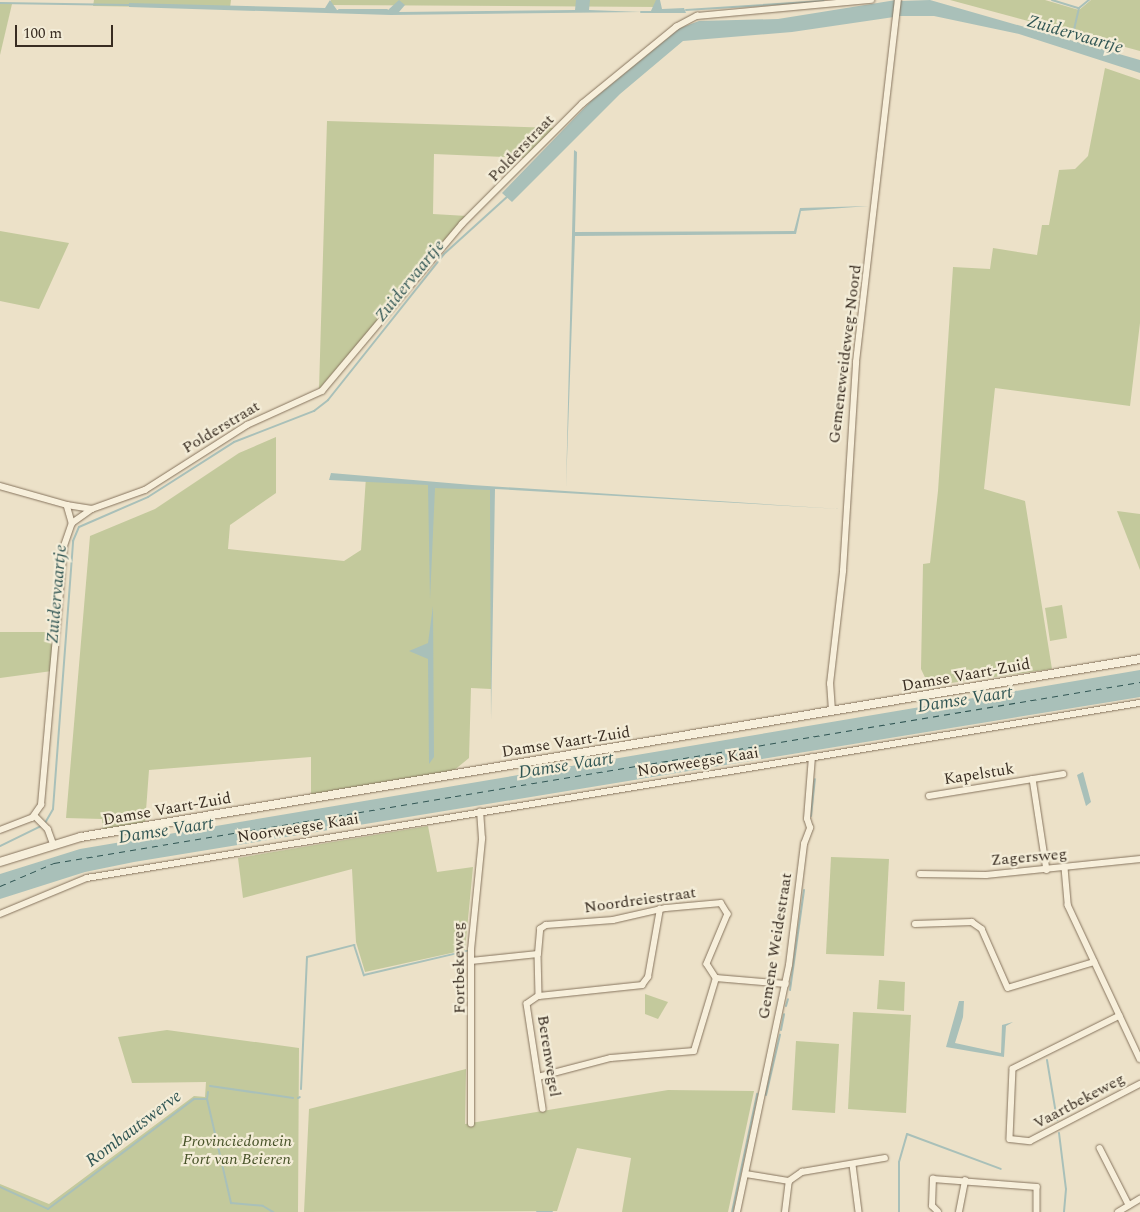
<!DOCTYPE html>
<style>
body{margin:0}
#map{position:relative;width:1140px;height:1212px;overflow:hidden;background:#ece1c8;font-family:Spectral,serif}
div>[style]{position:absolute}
.green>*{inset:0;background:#c3c99c}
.water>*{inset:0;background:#a9c0b9}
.stream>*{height:2px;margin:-1px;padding:0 1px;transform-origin:1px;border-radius:1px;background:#a9c0b9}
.ferry>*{height:1px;margin-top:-0.5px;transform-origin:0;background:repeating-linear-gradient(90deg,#315654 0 6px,transparent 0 11px)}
.roads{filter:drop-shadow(0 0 1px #86745e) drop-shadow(0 0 1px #86745e)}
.street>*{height:5.5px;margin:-2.75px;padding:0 2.75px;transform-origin:2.75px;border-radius:2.75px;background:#f7efdb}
.secondary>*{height:8px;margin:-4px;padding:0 4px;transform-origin:4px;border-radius:4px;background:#f7efdb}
span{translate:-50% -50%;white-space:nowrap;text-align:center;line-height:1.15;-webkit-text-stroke:4.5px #f3ecd7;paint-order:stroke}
.street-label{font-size:16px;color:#382c21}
.park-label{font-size:16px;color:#485329;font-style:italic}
.water-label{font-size:18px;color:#315654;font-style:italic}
.scale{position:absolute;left:15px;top:25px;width:98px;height:22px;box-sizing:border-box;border:2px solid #382c21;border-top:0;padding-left:6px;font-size:15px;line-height:18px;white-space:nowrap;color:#382c21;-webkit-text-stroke:4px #f3ecd7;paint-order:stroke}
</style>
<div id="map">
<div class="green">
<div style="clip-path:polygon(94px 0,231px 0,230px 8px,93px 6px)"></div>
<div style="clip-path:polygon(331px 0,659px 0,659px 7px,330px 5px)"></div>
<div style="clip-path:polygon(950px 0,1045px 0,1079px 10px,1091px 0,1140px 0,1140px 51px)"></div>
<div style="clip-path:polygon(0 3px,12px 4px,0 55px)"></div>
<div style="clip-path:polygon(1105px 68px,1140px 80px,1140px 323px,1130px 406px,995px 388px,984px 489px,1025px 501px,1052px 669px,929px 686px,921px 669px,923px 564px,930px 563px,938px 491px,953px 267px,990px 269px,993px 248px,1037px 255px,1042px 225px,1049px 225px,1059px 170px,1075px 169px,1088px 156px)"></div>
<div style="clip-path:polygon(327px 121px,556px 128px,526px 158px,434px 154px,433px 214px,467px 216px,319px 389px)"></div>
<div style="clip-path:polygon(0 231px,69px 243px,39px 309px,0 301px)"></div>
<div style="clip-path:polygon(276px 437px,276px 493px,230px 525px,228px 549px,344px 561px,361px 550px,366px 477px,492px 489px,491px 689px,471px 688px,469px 758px,452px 772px,311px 795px,311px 757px,149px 770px,145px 824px,103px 831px,102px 819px,66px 818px,90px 536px,155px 509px,239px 453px)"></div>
<div style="clip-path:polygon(1117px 511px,1140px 514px,1140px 570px)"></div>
<div style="clip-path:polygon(1062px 605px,1067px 638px,1050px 641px,1045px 608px)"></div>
<div style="clip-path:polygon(0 632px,54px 632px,52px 671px,0 678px)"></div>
<div style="clip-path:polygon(428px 826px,437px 872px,473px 867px,465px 950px,365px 972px,356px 942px,352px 869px,243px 898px,238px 858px)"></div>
<div style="clip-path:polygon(831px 857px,889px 859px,884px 956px,826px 954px)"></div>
<div style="clip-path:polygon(879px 980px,905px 982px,904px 1011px,877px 1009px)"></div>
<div style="clip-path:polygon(645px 994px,668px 1002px,658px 1019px,645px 1014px)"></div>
<div style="clip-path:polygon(853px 1012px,911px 1015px,906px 1113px,848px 1109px)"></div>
<div style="clip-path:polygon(167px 1030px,299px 1048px,298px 1212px,0 1212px,0 1184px,49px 1204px,194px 1096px,205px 1097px,206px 1082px,132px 1083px,118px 1037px)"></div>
<div style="clip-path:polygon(796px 1041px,839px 1044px,835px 1113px,792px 1110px)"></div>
<div style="clip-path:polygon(466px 1069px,465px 1124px,668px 1090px,754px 1091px,728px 1212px,622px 1212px,631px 1158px,577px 1148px,557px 1211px,304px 1212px,309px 1109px)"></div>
</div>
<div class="water">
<div style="clip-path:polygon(330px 0,337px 10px,388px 10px,399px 0,405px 5px,399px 12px,575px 10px,576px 0,590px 0,589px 10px,642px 12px,391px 15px,129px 7px,129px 3px,325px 8px)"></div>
<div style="clip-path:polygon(656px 0,660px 0,662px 9px,684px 8px,686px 13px,650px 13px)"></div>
<div style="clip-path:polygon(896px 0,894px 17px,792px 32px,683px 41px,620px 94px,512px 202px,502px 193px,591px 101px,680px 28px,699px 21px,778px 19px)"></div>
<div style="clip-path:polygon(930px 0,1140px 60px,1140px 73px,1019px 34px,934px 16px,899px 16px,900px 1px)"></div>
<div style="clip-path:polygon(574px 150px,577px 152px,575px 232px,794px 231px,800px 208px,869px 206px,801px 211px,796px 234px,575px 236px,566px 488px)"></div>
<div style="clip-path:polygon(331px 473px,472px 485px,840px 509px,495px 489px,491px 721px,490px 490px,435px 488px,430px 600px,428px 485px,329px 480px)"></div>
<div style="clip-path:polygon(433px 606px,434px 757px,429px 764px,428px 659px,409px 651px,428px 643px)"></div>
<div style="clip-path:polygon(1140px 670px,1140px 697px,134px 862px,85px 872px,0 899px,0 874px,80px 849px)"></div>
<div style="clip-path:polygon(1083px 772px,1091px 802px,1086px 806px,1077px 775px)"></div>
<div style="clip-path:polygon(959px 1001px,964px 1001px,963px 1017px,955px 1043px,1001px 1053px,1002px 1025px,1013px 1022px,1006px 1026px,1004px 1057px,946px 1047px)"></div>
</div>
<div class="stream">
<div style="left:1052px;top:0;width:28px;rotate:17deg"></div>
<div style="left:1079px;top:8px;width:26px;rotate:103deg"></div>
<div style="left:0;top:3px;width:129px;rotate:0.9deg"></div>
<div style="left:1079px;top:8px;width:13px;rotate:-39deg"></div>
<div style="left:339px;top:10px;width:48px"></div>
<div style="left:686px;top:10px;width:138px;rotate:-3.7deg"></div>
<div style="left:641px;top:12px;width:11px"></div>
<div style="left:811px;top:816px;width:37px;rotate:-84deg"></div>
<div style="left:45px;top:823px;width:16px;rotate:-60deg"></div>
<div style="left:53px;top:809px;width:269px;rotate:-85.7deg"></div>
<div style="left:73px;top:541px;width:15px;rotate:-67deg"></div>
<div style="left:79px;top:527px;width:75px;rotate:-23.5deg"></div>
<div style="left:148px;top:497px;width:102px;rotate:-32.6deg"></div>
<div style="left:234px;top:442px;width:86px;rotate:-21.2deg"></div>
<div style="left:314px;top:411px;width:18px;rotate:-38deg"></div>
<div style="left:328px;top:400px;width:186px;rotate:-51.5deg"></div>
<div style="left:444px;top:254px;width:86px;rotate:-42.2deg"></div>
<div style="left:0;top:846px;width:46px;rotate:-26deg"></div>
<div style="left:790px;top:990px;width:101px;rotate:-82deg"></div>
<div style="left:786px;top:1006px;width:7px;rotate:-74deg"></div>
<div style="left:781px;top:1030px;width:16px;rotate:-79deg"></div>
<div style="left:1047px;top:1060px;width:61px;rotate:80.5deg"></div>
<div style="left:210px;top:1086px;width:84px;rotate:8.2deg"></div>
<div style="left:301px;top:1089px;width:132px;rotate:-87.4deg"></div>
<div style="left:307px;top:957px;width:49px;rotate:-14.3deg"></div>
<div style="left:354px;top:945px;width:32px;rotate:72deg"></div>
<div style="left:364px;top:975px;width:110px;rotate:-13.2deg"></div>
<div style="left:766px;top:1095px;width:62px;rotate:-76.9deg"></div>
<div style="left:298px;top:1098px;width:2px;rotate:-27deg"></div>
<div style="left:207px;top:1099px;width:7px;rotate:-82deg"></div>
<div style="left:1059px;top:1133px;width:56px;rotate:82.9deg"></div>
<div style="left:1066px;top:1189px;width:23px;rotate:95deg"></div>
<div style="left:0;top:1187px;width:53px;rotate:24.6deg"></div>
<div style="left:48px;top:1209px;width:183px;rotate:-37deg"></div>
<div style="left:194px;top:1099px;width:13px"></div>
<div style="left:207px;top:1099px;width:107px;rotate:77deg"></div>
<div style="left:231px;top:1203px;width:32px;rotate:5deg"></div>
<div style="left:263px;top:1206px;width:12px;rotate:31deg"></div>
<div style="left:537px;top:1212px;width:15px"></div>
<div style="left:732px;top:1212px;width:121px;rotate:-78deg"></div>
<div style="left:899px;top:1212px;width:50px;rotate:-90deg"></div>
<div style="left:899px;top:1162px;width:29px;rotate:-74deg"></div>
<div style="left:907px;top:1134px;width:100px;rotate:20.4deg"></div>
</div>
<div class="ferry">
<div style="left:0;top:886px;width:59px;rotate:-23.1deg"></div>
<div style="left:54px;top:863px;width:1101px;rotate:-9.46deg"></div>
</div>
<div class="roads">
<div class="street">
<div style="left:0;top:486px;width:70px;rotate:15.8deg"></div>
<div style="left:67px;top:505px;width:19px;rotate:74deg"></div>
<div style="left:67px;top:505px;width:25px;rotate:9deg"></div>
<div style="left:832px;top:711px;width:27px;rotate:-94deg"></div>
<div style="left:830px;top:684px;width:114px;rotate:-83.4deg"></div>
<div style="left:843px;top:571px;width:209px;rotate:-86.4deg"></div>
<div style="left:856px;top:362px;width:364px;rotate:-83.4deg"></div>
<div style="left:1033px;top:779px;width:92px;rotate:81.3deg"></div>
<div style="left:929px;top:796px;width:136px;rotate:-9.3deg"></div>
<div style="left:35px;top:816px;width:18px;rotate:45deg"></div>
<div style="left:48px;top:829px;width:15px;rotate:70deg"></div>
<div style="left:0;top:830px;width:34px;rotate:-21deg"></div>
<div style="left:32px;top:818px;width:16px;rotate:-55deg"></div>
<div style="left:41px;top:805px;width:260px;rotate:-84.9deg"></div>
<div style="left:64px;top:546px;width:24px;rotate:-71deg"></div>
<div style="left:72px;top:523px;width:24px;rotate:-35deg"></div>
<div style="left:92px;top:509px;width:56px;rotate:-19.7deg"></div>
<div style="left:145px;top:490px;width:121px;rotate:-32.5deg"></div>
<div style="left:247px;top:425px;width:82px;rotate:-24.4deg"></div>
<div style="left:322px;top:391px;width:218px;rotate:-50deg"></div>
<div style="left:462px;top:224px;width:170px;rotate:-45deg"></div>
<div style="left:582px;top:104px;width:122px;rotate:-39.3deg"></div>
<div style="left:676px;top:27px;width:24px;rotate:-28deg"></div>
<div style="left:697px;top:16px;width:175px;rotate:-5.3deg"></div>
<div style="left:1065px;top:868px;width:37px;rotate:85deg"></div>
<div style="left:1068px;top:905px;width:170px;rotate:64.9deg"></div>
<div style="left:920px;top:874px;width:66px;rotate:0.9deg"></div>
<div style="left:986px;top:875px;width:155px;rotate:-5.9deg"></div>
<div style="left:0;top:914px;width:94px;rotate:-22.5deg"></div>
<div style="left:87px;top:878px;width:1067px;rotate:-9.44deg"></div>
<div style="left:915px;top:924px;width:57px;rotate:-2deg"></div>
<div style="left:972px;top:922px;width:12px;rotate:35deg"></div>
<div style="left:982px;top:929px;width:64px;rotate:66.2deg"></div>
<div style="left:1008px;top:988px;width:90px;rotate:-16.8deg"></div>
<div style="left:538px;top:954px;width:42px;rotate:88.6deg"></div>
<div style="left:539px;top:996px;width:14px;rotate:146deg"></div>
<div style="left:527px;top:1004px;width:106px;rotate:81.3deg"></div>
<div style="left:471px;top:961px;width:67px;rotate:-6deg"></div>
<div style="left:538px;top:954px;width:25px;rotate:-85deg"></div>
<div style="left:540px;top:929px;width:7px;rotate:-34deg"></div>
<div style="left:546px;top:925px;width:67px;rotate:-4.3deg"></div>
<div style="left:613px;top:920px;width:54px;rotate:-12.8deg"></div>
<div style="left:666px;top:908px;width:55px;rotate:-5.2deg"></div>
<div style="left:721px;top:903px;width:13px;rotate:58deg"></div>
<div style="left:728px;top:914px;width:54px;rotate:112.8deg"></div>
<div style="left:707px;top:964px;width:17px;rotate:57deg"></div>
<div style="left:716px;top:978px;width:70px;rotate:4.9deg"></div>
<div style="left:539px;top:996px;width:104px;rotate:-6.1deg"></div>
<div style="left:642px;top:985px;width:10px;rotate:-53deg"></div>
<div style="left:648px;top:977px;width:69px;rotate:-80deg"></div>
<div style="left:1120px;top:1016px;width:119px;rotate:153.6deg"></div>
<div style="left:1013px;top:1069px;width:70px;rotate:92.5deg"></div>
<div style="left:1010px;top:1139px;width:20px;rotate:6deg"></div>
<div style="left:1030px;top:1141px;width:124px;rotate:-27.4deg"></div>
<div style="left:538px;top:1077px;width:75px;rotate:-14.6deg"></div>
<div style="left:611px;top:1058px;width:83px;rotate:-4.8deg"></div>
<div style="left:694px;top:1051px;width:76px;rotate:-73.2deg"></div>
<div style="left:471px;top:1124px;width:174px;rotate:-90deg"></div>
<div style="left:471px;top:950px;width:112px;rotate:-84.3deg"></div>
<div style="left:482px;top:839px;width:27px;rotate:-94deg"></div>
<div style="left:1100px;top:1148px;width:64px;rotate:63deg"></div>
<div style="left:853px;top:1165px;width:47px;rotate:82.7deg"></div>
<div style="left:746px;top:1174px;width:44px;rotate:9.2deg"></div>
<div style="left:789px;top:1181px;width:16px;rotate:-35deg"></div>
<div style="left:802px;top:1172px;width:84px;rotate:-9.6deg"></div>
<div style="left:737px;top:1212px;width:252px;rotate:-78.1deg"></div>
<div style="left:789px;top:965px;width:122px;rotate:-82.9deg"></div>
<div style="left:804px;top:844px;width:17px;rotate:-69deg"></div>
<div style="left:810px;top:828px;width:9px;rotate:-108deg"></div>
<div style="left:807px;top:819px;width:62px;rotate:-85.4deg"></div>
<div style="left:785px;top:1212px;width:31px;rotate:-83deg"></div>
<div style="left:938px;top:1212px;width:8px;rotate:-135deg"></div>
<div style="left:932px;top:1206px;width:27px;rotate:-88deg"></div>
<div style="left:933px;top:1179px;width:104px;rotate:4.4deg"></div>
<div style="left:1037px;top:1187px;width:25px;rotate:90deg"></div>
<div style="left:959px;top:1212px;width:32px;rotate:-79deg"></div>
<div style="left:1118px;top:1212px;width:26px;rotate:-31deg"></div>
</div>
<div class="secondary">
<div style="left:0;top:862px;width:85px;rotate:-17.2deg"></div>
<div style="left:81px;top:837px;width:1074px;rotate:-9.54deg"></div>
</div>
</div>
<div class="street-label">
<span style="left:521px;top:148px;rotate:-46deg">Polderstraat</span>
<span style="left:845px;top:354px;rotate:-83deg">Gemeneweideweg-Noord</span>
<span style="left:221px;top:427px;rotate:-31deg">Polderstraat</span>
<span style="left:966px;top:675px;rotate:-10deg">Damse Vaart-Zuid</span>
<span style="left:566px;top:742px;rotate:-9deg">Damse Vaart-Zuid</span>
<span style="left:698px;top:762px;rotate:-9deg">Noorweegse Kaai</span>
<span style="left:979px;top:774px;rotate:-9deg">Kapelstuk</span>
<span style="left:167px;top:809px;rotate:-10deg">Damse Vaart-Zuid</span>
<span style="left:298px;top:828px;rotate:-9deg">Noorweegse Kaai</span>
<span style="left:1029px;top:857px;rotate:-5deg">Zagersweg</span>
<span style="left:640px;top:900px;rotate:-8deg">Noordreiestraat</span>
<span style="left:775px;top:946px;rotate:-81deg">Gemene Weidestraat</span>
<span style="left:459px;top:968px;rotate:-91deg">Fortbekeweg</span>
<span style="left:549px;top:1056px;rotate:81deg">Berenwegel</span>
<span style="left:1079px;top:1101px;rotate:-28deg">Vaartbekeweg</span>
</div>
<div class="park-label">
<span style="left:237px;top:1150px">Provinciedomein<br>Fort van Beieren</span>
</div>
<div class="water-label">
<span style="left:1075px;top:35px;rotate:16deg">Zuidervaartje</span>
<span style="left:410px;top:281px;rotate:-51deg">Zuidervaartje</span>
<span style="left:57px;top:594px;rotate:-85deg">Zuidervaartje</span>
<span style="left:965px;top:700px;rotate:-9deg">Damse Vaart</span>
<span style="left:566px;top:766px;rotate:-9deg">Damse Vaart</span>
<span style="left:166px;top:831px;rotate:-9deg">Damse Vaart</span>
<span style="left:134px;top:1129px;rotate:-37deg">Rombautswerve</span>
</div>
<div class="scale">100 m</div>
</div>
